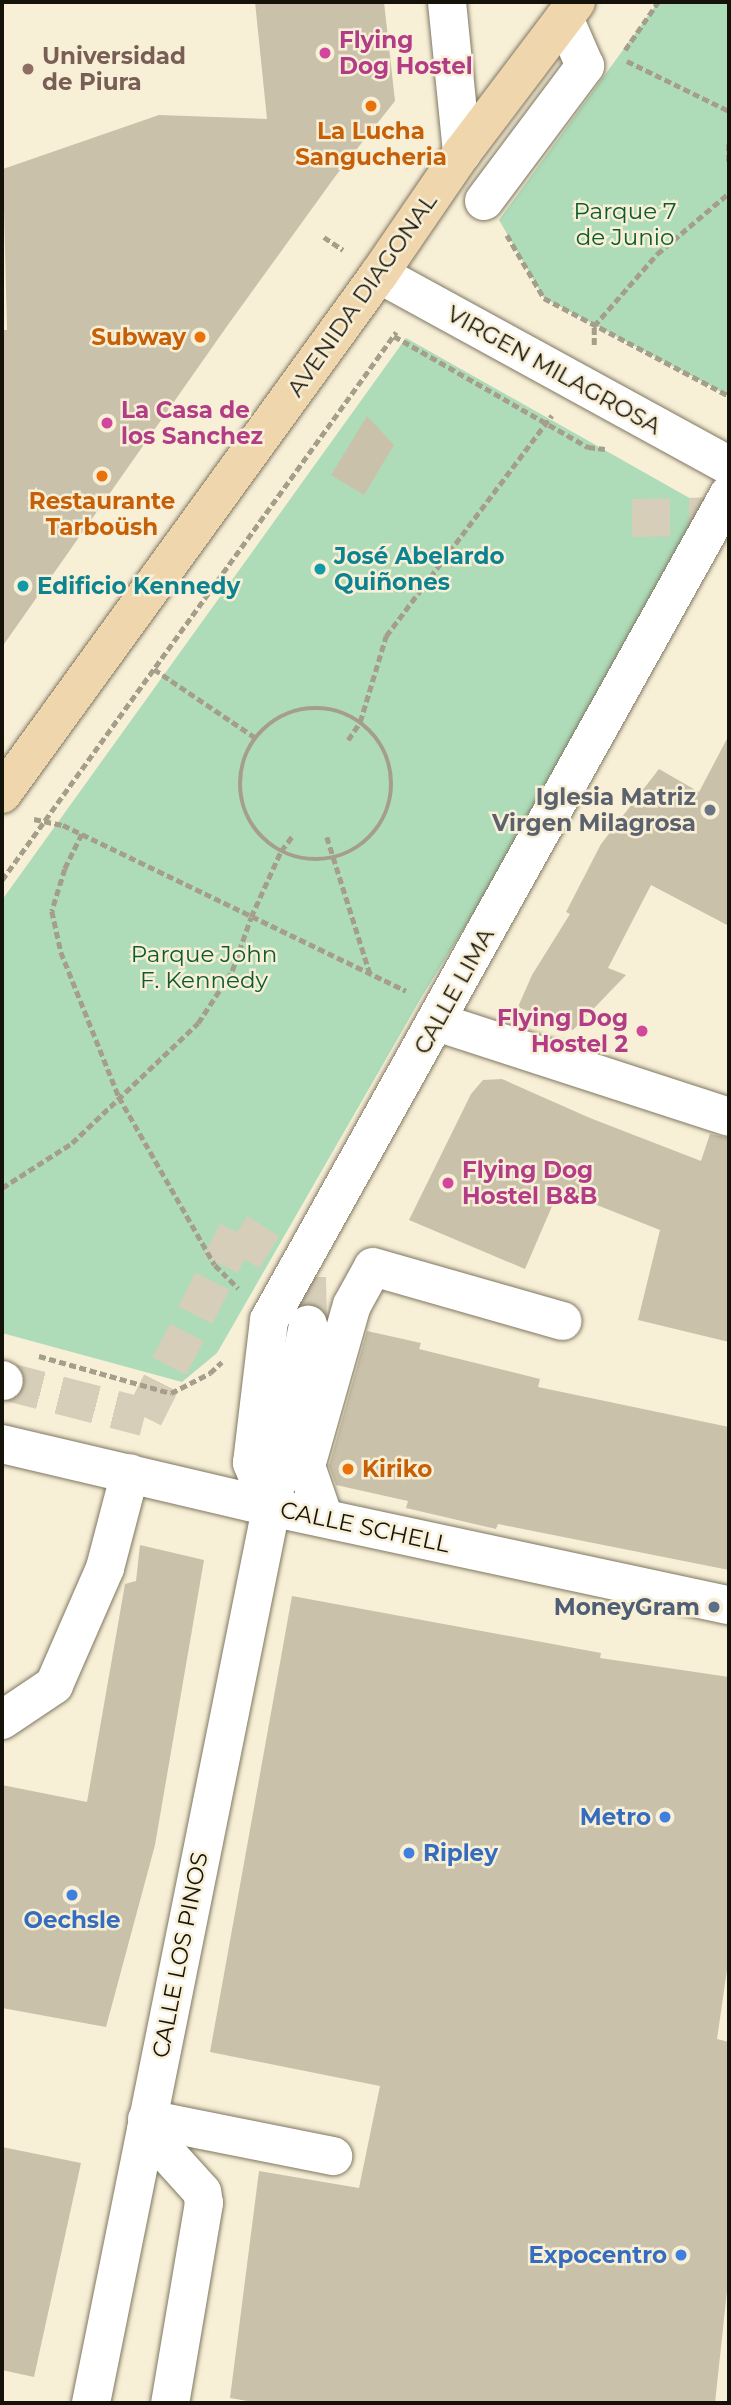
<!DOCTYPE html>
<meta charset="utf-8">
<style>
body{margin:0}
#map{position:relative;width:731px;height:2405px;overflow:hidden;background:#f8efd7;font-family:Montserrat,sans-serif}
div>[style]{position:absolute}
.green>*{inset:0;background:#aedbb8}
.building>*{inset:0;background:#cac1aa}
.minor-tunnel>*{height:38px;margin-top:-19px;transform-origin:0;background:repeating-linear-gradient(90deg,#d6ceb8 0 38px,transparent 0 57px)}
.path>*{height:4.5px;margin-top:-2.25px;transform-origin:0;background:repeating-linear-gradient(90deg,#a59e8b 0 7px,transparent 0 10.5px)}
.path>.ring{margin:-2.25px;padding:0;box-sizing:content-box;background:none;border:4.5px solid #a59e8b;border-radius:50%}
.roads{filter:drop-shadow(0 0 2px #7f7761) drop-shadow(0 0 2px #7f7761)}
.minor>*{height:38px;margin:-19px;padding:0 19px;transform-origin:19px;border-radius:19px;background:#fff}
.major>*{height:38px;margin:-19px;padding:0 19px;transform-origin:19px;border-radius:19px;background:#f0d6ac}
.dots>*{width:19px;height:19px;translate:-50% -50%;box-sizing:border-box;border:4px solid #f8efd7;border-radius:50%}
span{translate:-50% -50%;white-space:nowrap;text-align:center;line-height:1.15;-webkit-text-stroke:5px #f8efd7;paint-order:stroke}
.hotel-label{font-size:23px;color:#b23c85;font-weight:700}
.left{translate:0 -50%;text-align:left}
.right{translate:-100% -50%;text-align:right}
.education-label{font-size:23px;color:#785e54;font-weight:700}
.food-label{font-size:23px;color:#c56008;font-weight:700}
.park-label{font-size:23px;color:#0c5c2e}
.street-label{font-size:23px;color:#151209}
.culture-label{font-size:23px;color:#0d838f;font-weight:700}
.worship-label{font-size:23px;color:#5b616d;font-weight:700}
.service-label{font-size:23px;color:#4e5e75;font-weight:700}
.shop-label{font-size:23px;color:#366cbe;font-weight:700}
.frame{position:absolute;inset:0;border:4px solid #151209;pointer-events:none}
</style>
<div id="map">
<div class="green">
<div style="clip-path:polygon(658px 2px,729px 2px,729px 396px,544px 298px,499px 220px)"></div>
<div style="clip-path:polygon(406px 338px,693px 500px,698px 515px,530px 821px,421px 998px,217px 1353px,182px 1382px,2px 1333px,2px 900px)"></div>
</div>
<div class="building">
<div style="clip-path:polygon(255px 2px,384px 2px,395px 101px,337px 174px,225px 329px,2px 647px,2px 330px,7px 330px,3px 169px,159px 115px,267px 119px)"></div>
<div style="clip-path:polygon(367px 416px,394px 445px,364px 495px,331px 475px)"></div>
<div style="clip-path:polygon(729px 735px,729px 926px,651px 885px,608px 968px,626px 975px,573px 1030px,518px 1007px,532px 975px,570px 914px,566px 912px,601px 844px,659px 769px,699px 792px)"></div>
<div style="clip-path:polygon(502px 1079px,590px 1118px,701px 1161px,710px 1134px,729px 1138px,729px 1342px,638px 1320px,660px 1230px,559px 1190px,525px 1269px,409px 1220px,471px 1094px,483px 1080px)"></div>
<div style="clip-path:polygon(367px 1331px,421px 1343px,419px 1349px,540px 1379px,538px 1387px,729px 1427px,729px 1570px,498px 1524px,496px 1529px,406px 1508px,408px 1501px,336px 1485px,329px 1466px)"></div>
<div style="clip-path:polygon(140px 1545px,204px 1560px,155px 1845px,106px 2027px,2px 2008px,2px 1785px,87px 1802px,125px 1584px,136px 1581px)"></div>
<div style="clip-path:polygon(292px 1596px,601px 1653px,600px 1658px,729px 1677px,729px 1956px,717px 2039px,729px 2042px,729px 2272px,715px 2403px,259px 2403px,230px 2398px,259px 2171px,359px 2188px,380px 2086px,210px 2052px)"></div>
<div style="clip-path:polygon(2px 2147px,81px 2163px,34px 2377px,2px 2370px)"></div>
</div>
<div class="minor-tunnel">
<div style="left:632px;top:518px;width:97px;rotate:-1.2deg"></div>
<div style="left:4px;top:1381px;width:145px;rotate:14.4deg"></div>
<div style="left:144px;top:1417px;width:207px;rotate:-63.3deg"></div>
<div style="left:237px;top:1232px;width:83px;rotate:32.7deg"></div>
<div style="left:307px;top:1277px;width:48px;rotate:88.8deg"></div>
</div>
<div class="path">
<div style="left:625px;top:50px;width:58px;rotate:-55.5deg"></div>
<div style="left:627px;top:61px;width:114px;rotate:26.1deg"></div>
<div style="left:729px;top:144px;width:18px;rotate:90deg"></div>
<div style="left:507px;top:235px;width:73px;rotate:59.6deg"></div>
<div style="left:544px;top:298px;width:209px;rotate:27.9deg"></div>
<div style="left:324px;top:237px;width:23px;rotate:34deg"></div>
<div style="left:394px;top:336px;width:224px;rotate:29.8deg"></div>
<div style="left:588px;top:447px;width:17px;rotate:7deg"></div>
<div style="left:594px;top:345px;width:19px;rotate:-90deg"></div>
<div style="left:594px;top:326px;width:96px;rotate:-48.8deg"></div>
<div style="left:657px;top:254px;width:94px;rotate:-40.3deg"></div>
<div style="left:154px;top:669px;width:123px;rotate:34.1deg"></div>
<div class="ring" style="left:240px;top:708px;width:147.5px;height:147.5px"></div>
<div style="left:348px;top:740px;width:22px;rotate:-56deg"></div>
<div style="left:360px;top:722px;width:90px;rotate:-73.2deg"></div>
<div style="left:386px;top:636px;width:276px;rotate:-53.1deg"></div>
<div style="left:34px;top:819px;width:30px;rotate:12deg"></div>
<div style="left:63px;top:825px;width:381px;rotate:25.8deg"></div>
<div style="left:82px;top:834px;width:39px;rotate:116deg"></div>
<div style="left:65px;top:869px;width:44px;rotate:107.2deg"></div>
<div style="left:52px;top:911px;width:42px;rotate:77.6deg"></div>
<div style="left:61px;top:952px;width:156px;rotate:68.2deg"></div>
<div style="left:119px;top:1097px;width:193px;rotate:60.3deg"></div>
<div style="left:215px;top:1265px;width:33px;rotate:45deg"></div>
<div style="left:327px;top:837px;width:143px;rotate:72.5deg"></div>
<div style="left:2px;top:880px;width:675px;rotate:-54.28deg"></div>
<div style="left:2px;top:1188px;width:83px;rotate:-32.7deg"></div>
<div style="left:72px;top:1143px;width:174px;rotate:-43.6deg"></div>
<div style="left:198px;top:1023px;width:62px;rotate:-56.8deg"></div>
<div style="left:232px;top:971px;width:57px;rotate:-70.6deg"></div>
<div style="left:251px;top:917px;width:72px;rotate:-65.6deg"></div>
<div style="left:281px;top:851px;width:21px;rotate:-53deg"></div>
<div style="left:39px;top:1356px;width:137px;rotate:15.7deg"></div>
<div style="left:171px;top:1393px;width:44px;rotate:-27.1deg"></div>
<div style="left:210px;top:1373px;width:16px;rotate:-43deg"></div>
</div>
<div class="roads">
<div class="minor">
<div style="left:447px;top:2px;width:152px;rotate:84.3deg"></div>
<div style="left:484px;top:201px;width:169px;rotate:-53.2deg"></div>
<div style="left:585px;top:66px;width:52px;rotate:-113.6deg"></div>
<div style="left:379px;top:274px;width:399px;rotate:28.7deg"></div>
<div style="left:437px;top:1022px;width:307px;rotate:18deg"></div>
<div style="left:2px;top:1380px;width:2px;rotate:27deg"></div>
<div style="left:2px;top:1444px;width:275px;rotate:13.2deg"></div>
<div style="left:270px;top:1507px;width:469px;rotate:12.1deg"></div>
<div style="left:270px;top:1507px;width:48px;rotate:-112.2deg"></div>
<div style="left:252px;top:1463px;width:144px;rotate:-83.2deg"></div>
<div style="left:269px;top:1320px;width:945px;rotate:-60.89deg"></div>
<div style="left:324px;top:1518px;width:55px;rotate:-109.1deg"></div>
<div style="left:306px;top:1466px;width:167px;rotate:-74.1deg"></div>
<div style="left:352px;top:1305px;width:43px;rotate:-61.1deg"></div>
<div style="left:373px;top:1267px;width:197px;rotate:15.9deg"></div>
<div style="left:2px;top:1720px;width:63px;rotate:-33.9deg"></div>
<div style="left:54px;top:1685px;width:128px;rotate:-66.4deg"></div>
<div style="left:105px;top:1568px;width:98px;rotate:-75.3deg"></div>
<div style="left:147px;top:2119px;width:190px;rotate:11.3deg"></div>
<div style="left:146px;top:2130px;width:84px;rotate:47.9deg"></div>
<div style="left:202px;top:2192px;width:11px;rotate:80deg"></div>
<div style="left:204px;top:2203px;width:203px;rotate:99.6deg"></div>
<div style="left:91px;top:2403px;width:1100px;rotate:-78.62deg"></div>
</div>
<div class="major">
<div style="left:2px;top:794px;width:642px;rotate:-54.06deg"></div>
<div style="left:379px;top:274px;width:147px;rotate:-55.6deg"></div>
<div style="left:462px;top:153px;width:189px;rotate:-52.9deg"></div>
</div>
</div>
<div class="dots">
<div style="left:325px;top:53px;background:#d1479c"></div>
<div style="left:28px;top:69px;background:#8d6e63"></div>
<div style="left:371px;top:106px;background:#e8710a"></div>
<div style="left:200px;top:337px;background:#e8710a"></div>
<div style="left:107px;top:423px;background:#d1479c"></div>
<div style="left:102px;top:476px;background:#e8710a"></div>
<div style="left:320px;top:569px;background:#0f9aa8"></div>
<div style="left:23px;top:586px;background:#0f9aa8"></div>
<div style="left:710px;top:810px;background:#6b7280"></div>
<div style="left:642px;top:1031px;background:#d1479c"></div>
<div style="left:448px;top:1183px;background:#d1479c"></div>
<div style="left:348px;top:1469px;background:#e8710a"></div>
<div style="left:714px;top:1607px;background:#5c6f8a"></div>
<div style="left:665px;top:1817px;background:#3f7fe0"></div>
<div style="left:409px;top:1853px;background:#3f7fe0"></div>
<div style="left:72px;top:1895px;background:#3f7fe0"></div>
<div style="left:681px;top:2255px;background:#3f7fe0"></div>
</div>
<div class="hotel-label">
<span class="left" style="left:339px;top:53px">Flying<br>Dog Hostel</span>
<span class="left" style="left:121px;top:423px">La Casa de<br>los Sanchez</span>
<span class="right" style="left:628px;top:1031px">Flying Dog<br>Hostel 2</span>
<span class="left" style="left:462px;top:1183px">Flying Dog<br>Hostel B&amp;B</span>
</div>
<div class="education-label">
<span class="left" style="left:42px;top:69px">Universidad<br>de Piura</span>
</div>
<div class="food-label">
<span style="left:371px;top:144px">La Lucha<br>Sangucheria</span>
<span class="right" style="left:186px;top:337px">Subway</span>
<span style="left:102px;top:514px">Restaurante<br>Tarboüsh</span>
<span class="left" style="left:362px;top:1469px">Kiriko</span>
</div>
<div class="park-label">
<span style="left:625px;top:224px">Parque 7<br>de Junio</span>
<span style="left:204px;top:967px">Parque John<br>F. Kennedy</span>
</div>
<div class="street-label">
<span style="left:362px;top:295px;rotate:-55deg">AVENIDA DIAGONAL</span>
<span style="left:554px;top:370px;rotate:29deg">VIRGEN MILAGROSA</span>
<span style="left:454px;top:991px;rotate:-61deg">CALLE LIMA</span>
<span style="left:365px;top:1527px;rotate:12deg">CALLE SCHELL</span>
<span style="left:180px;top:1955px;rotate:-79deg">CALLE LOS PINOS</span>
</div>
<div class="culture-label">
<span class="left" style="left:334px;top:569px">José Abelardo<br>Quiñones</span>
<span class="left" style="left:37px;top:586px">Edificio Kennedy</span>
</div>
<div class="worship-label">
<span class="right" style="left:696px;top:810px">Iglesia Matriz<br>Virgen Milagrosa</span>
</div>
<div class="service-label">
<span class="right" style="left:700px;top:1607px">MoneyGram</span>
</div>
<div class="shop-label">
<span class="right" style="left:651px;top:1817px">Metro</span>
<span class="left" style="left:423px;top:1853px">Ripley</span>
<span style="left:72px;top:1920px">Oechsle</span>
<span class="right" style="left:667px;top:2255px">Expocentro</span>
</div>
<div class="frame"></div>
</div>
